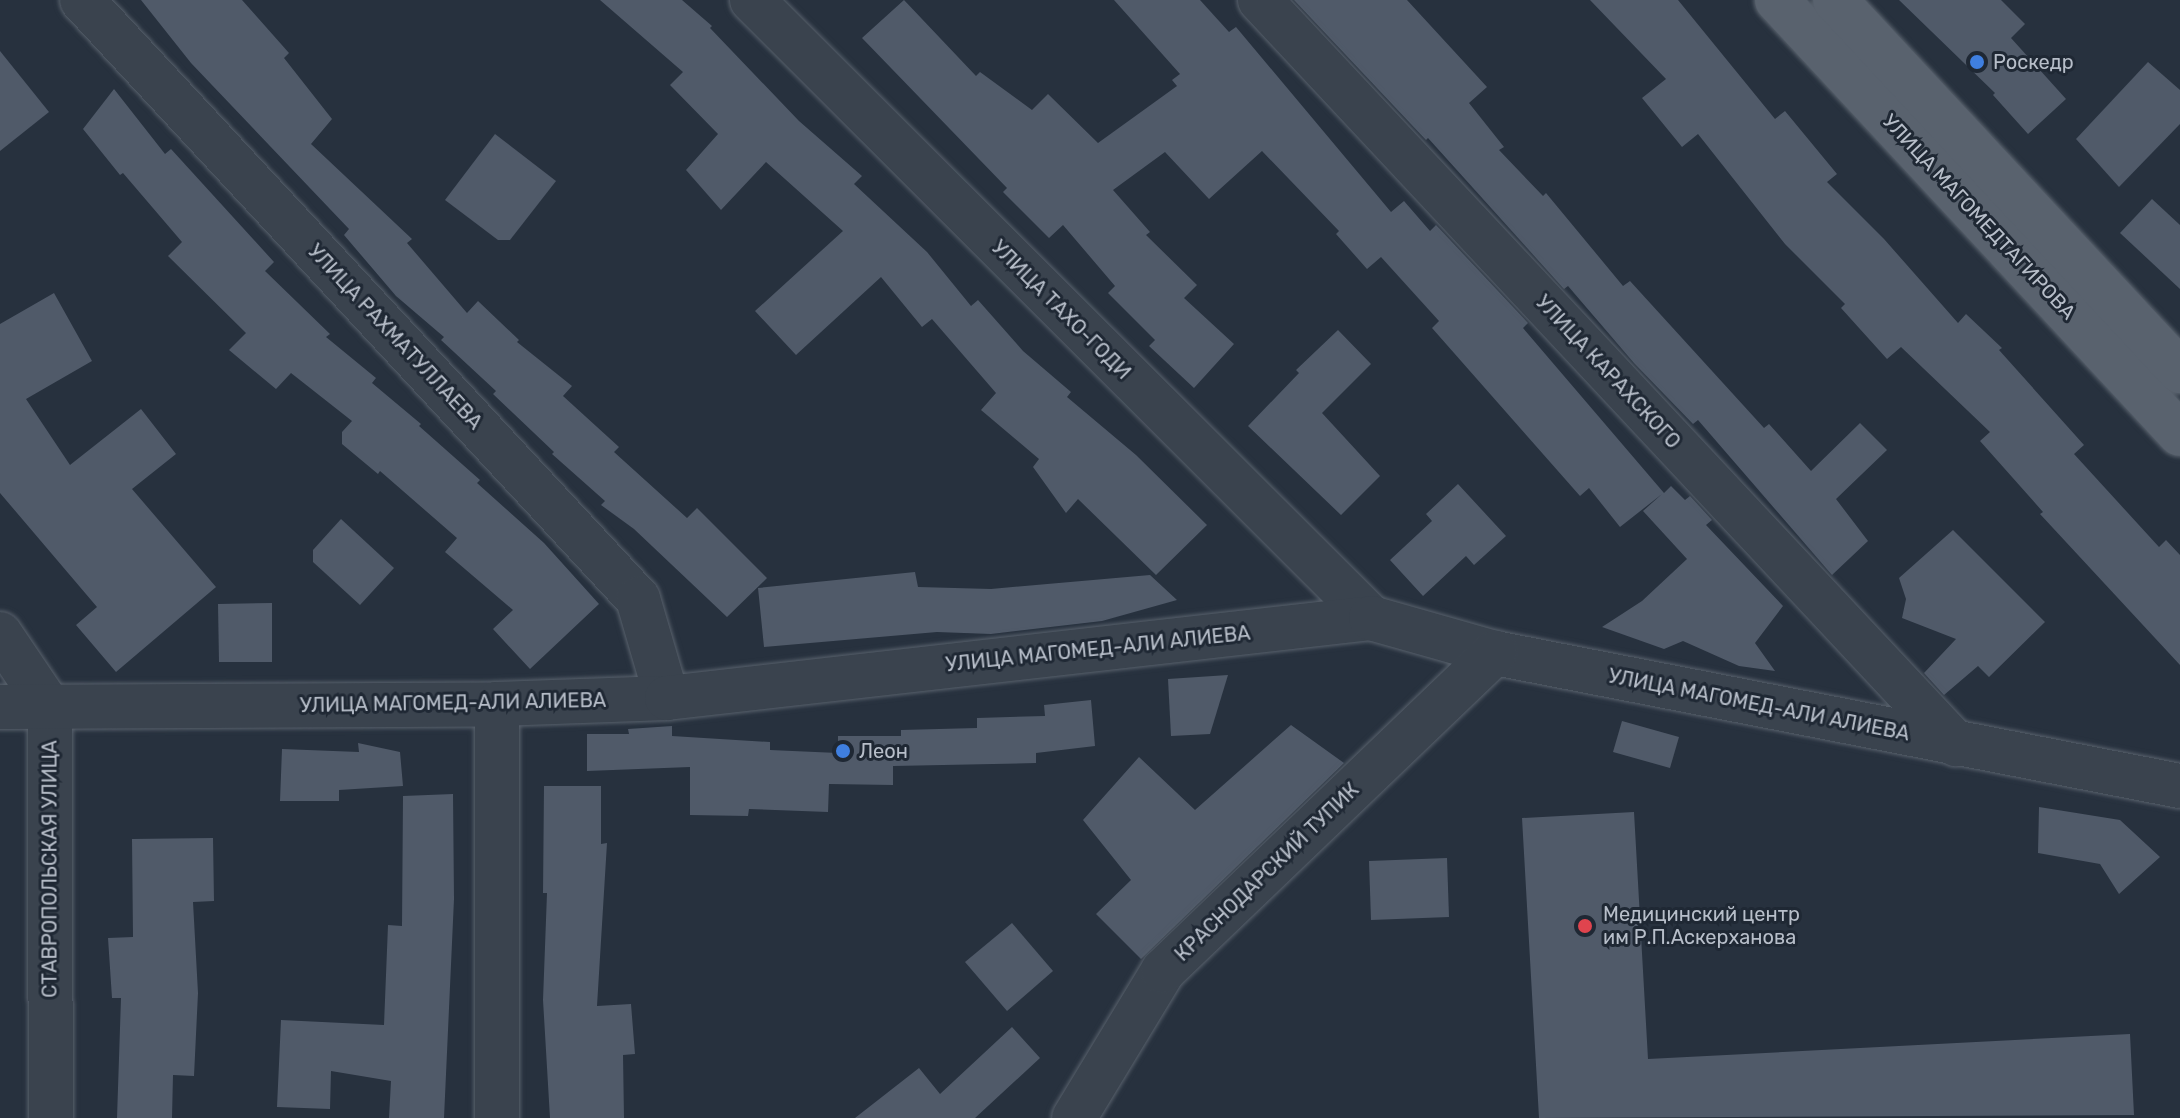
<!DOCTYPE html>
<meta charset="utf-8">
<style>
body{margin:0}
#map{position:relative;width:2180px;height:1118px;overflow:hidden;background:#27313e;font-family:Rubik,sans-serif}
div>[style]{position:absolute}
.building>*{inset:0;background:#505a69}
.roads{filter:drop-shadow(0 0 2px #58616c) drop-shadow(0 0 2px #58616c)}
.minor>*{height:44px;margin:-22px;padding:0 22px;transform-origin:22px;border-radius:22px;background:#3a434e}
.major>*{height:44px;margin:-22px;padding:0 22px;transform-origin:22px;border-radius:22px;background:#59626e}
.dots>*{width:22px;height:22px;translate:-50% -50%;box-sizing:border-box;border:4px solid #1f2834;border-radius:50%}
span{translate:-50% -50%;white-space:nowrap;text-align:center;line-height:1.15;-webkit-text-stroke:6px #1f2834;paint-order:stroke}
.poi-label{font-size:20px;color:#b7bec9}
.left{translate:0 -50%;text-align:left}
.street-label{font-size:20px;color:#b7bec9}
</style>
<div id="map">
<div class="building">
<div style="clip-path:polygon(141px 0,242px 0,289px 53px,284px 58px,332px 119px,311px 144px,412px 239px,407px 243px,467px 313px,478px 301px,519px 340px,517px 342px,572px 386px,563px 396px,619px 447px,614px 452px,687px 518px,697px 508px,767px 578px,727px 617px,634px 529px,601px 505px,605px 501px,552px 454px,554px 452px,493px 394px,496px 391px,441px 340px,444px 337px,396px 296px,344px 235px,349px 229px,191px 63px)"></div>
<div style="clip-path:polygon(600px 0,682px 0,712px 26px,710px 28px,799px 121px,862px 176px,854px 184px,927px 252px,971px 306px,978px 300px,1023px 351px,1071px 392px,1067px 397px,1136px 455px,1207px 525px,1156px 575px,1078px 499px,1066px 513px,1033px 467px,1039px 459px,981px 410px,996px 393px,932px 319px,922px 327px,881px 277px,796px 355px,755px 311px,843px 231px,766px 162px,721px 210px,686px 170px,718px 134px,670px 85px,683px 72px)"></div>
<div style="clip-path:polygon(904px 0,976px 76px,980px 72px,1032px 110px,1048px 94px,1098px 143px,1177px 86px,1172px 80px,1180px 74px,1114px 0,1200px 0,1229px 32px,1236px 27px,1391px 212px,1404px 201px,1430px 231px,1436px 225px,1528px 323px,1523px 328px,1664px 493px,1671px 486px,1685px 500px,1690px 496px,1712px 520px,1706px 525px,1783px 606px,1755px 643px,1775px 671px,1739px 666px,1683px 641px,1664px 649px,1602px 627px,1642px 601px,1687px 559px,1643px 511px,1662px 494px,1620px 527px,1589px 488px,1580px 496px,1432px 328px,1439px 321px,1381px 257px,1367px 269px,1336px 234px,1339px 231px,1262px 151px,1209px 199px,1165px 152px,1113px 190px,1150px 232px,1146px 235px,1197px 285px,1184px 298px,1234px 344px,1194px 388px,1149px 346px,1155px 340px,1108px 293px,1115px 286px,1063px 225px,1049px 238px,1003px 192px,1007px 188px,862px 38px)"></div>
<div style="clip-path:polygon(1294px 0,1407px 0,1487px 87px,1469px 103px,1504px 147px,1499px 150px,1543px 196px,1546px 193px,1623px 286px,1630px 281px,1764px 428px,1769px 424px,1811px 471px,1860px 423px,1887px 450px,1836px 499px,1868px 541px,1832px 575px,1698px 420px,1693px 424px,1634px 363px,1568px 286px,1564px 289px,1428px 138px,1426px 140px)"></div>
<div style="clip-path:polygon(1590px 0,1678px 0,1775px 119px,1785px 111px,1837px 174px,1827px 182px,1884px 239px,1958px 323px,1966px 314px,2002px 348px,1999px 350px,2084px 445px,2074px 454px,2159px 547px,2166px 540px,2180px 555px,2180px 665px,2040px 514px,2043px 512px,1980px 441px,1990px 432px,1901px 347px,1887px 359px,1841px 308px,1845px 304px,1785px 244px,1698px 134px,1682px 147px,1642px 98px,1666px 79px)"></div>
<div style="clip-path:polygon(1899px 0,2001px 0,2025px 24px,2011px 38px,2066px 99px,2028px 134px,1993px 95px,1995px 93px)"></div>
<div style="clip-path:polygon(0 51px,49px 112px,0 151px)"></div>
<div style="clip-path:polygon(2148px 62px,2180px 90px,2180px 124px,2119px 187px,2076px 139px)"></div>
<div style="clip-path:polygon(114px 89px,165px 154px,171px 149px,274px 262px,265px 271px,330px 334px,326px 337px,376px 378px,372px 383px,421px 424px,419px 426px,480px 480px,477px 483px,544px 543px,599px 604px,530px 669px,493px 629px,513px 610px,445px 552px,457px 538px,380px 471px,378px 474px,342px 444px,342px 432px,352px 421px,291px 373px,276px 389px,229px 350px,246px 333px,168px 256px,182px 242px,123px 173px,120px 175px,83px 129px)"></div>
<div style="clip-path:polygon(495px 134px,556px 181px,510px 240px,498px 240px,445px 200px)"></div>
<div style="clip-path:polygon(2152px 199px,2180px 225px,2180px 289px,2120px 233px)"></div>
<div style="clip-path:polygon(54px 293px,92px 361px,26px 399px,70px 465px,141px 409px,176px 454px,132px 489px,216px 587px,116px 672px,76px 625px,97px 607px,0 493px,0 324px)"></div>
<div style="clip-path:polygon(1338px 330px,1371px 364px,1322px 413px,1380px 476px,1341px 515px,1248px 426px,1299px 373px,1296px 370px)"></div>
<div style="clip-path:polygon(1458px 484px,1506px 536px,1474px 565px,1466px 556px,1423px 596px,1390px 560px,1432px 521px,1426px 514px)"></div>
<div style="clip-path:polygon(341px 519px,394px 568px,360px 605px,313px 562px,313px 550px)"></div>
<div style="clip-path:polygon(1953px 530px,2045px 622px,1989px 677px,1978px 666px,1944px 695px,1924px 673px,1956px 639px,1902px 618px,1906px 599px,1899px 578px)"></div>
<div style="clip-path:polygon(915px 572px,918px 587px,991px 589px,1150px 575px,1177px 600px,1102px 621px,991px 634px,937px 632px,764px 647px,758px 588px)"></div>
<div style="clip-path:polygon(272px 603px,272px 662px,219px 662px,218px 604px)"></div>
<div style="clip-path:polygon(1228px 675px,1210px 734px,1171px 736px,1168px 679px)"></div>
<div style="clip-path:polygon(1091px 700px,1095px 746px,1036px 753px,1036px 763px,893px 766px,893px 785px,829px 784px,828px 812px,749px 809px,748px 816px,690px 815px,690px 767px,587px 771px,587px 734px,629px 734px,628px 729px,672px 726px,672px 736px,770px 742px,770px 750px,838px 753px,838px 736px,901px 736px,901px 730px,977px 728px,977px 718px,1045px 716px,1044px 705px)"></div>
<div style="clip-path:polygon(1622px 721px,1679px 737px,1670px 768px,1613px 752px)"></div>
<div style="clip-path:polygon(1291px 725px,1344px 763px,1141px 959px,1096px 914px,1131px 880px,1083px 820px,1139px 757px,1195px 810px)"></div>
<div style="clip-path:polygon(358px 743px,400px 752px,403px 786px,339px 790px,339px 801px,280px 801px,282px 749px,359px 752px)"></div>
<div style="clip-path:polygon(544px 786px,601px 786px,601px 844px,607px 843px,597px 1006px,631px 1004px,635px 1054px,623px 1055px,624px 1118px,550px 1118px,543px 1000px,547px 893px,543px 893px)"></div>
<div style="clip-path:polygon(453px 794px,454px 899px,444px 1118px,389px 1118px,391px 1081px,331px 1071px,330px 1109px,277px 1107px,281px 1020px,384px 1025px,388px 925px,402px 926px,403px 796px)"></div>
<div style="clip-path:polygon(2039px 807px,2120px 820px,2160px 857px,2119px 894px,2100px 864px,2038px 853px)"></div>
<div style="clip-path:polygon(1634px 812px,1648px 1059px,2130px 1034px,2134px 1115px,1539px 1118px,1522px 818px)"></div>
<div style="clip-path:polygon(213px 838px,214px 901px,193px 902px,198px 993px,194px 1076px,173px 1075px,172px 1118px,117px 1118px,121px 998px,112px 998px,108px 938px,133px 937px,132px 839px)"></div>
<div style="clip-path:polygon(1447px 858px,1449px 917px,1371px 920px,1369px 861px)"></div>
<div style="clip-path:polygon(1012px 923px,1053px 971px,1007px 1011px,965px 962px)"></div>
<div style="clip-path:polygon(1012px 1027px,1040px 1058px,975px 1118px,855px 1118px,919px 1068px,940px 1094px)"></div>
</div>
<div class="roads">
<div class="minor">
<div style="left:82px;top:0;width:817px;rotate:47.13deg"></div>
<div style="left:638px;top:599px;width:103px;rotate:73.7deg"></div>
<div style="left:752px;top:0;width:875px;rotate:44.95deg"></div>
<div style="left:1260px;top:0;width:1019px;rotate:46.91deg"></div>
<div style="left:0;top:634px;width:89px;rotate:56deg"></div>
<div style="left:50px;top:708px;width:410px;rotate:89.9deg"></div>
<div style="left:0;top:707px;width:497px;rotate:-0.3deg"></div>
<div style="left:497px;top:704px;width:170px;rotate:-2deg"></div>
<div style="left:667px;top:698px;width:709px;rotate:-6.48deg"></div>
<div style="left:1371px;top:618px;width:129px;rotate:15.8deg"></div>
<div style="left:1495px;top:653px;width:698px;rotate:10.99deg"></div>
<div style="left:497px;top:1118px;width:414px;rotate:-90deg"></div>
<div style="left:1074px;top:1118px;width:172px;rotate:-58.8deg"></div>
<div style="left:1163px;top:971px;width:460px;rotate:-43.8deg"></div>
</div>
<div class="major">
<div style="left:1777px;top:0;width:592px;rotate:47.12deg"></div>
<div style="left:1835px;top:0;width:507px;rotate:47.08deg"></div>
</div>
</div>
<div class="dots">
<div style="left:1977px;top:62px;background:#3f7fe0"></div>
<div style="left:843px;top:751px;background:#3f7fe0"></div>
<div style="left:1585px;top:926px;background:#e0444e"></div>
</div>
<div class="poi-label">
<span class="left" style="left:1993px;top:62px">Роскедр</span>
<span class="left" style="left:859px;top:751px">Леон</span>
<span class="left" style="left:1603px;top:926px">Медицинский центр<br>им Р.П.Аскерханова</span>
</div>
<div class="street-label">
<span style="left:1979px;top:217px;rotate:47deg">УЛИЦА МАГОМЕДТАГИРОВА</span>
<span style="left:1061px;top:310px;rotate:45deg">УЛИЦА ТАХО-ГОДИ</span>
<span style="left:395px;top:337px;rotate:47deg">УЛИЦА РАХМАТУЛЛАЕВА</span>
<span style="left:1608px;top:372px;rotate:47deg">УЛИЦА КАРАХСКОГО</span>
<span style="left:1098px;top:649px;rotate:-6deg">УЛИЦА МАГОМЕД-АЛИ АЛИЕВА</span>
<span style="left:453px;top:703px;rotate:-1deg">УЛИЦА МАГОМЕД-АЛИ АЛИЕВА</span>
<span style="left:1759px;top:705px;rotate:11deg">УЛИЦА МАГОМЕД-АЛИ АЛИЕВА</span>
<span style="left:50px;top:869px;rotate:-90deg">СТАВРОПОЛЬСКАЯ УЛИЦА</span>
<span style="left:1267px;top:872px;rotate:-44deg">КРАСНОДАРСКИЙ ТУПИК</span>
</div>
</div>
